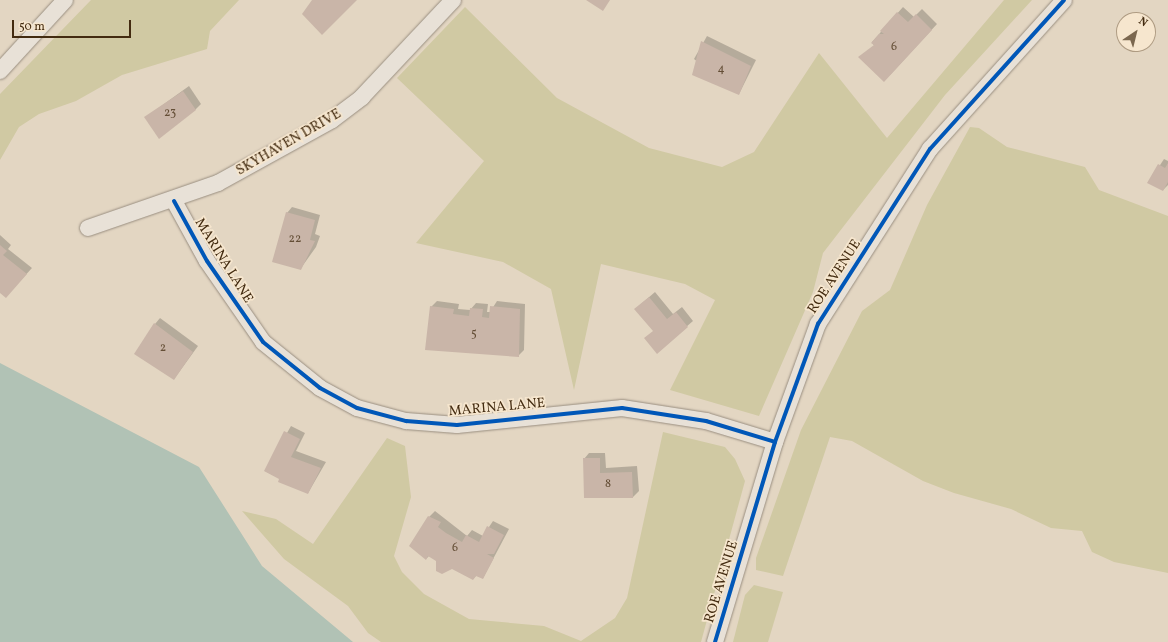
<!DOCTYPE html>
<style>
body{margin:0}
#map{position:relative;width:1168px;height:642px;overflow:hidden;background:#e3d6c2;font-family:Vollkorn,serif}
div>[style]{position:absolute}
.green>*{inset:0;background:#d0c9a3}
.water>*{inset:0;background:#b1c2b5}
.shadow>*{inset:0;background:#0003}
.building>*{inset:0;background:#c9b5a8}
.roads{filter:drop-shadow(0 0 1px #998e80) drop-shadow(0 0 1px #998e80)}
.minor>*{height:16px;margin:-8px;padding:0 8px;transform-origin:8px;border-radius:8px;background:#e8e1d7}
.cycleway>*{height:4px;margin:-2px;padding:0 2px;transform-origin:2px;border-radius:2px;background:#0057b8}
span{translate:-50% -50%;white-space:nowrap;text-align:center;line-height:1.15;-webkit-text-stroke:3.5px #f6e6ce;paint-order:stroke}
.number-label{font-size:12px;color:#644e36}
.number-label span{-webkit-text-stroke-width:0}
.street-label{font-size:14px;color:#432b10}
.north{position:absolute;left:1116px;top:12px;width:40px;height:40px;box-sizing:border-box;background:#f6e6ce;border:1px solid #ae9b82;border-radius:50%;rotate:35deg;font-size:11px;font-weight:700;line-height:16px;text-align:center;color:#432b10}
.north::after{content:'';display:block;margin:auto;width:14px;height:18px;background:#7b674e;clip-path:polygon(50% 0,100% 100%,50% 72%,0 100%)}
.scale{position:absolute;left:12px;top:20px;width:119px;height:18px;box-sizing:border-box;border:2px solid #432b10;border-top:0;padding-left:5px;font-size:12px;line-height:14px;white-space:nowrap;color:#432b10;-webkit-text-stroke:3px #f6e6ce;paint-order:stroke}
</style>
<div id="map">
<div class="green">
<div style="clip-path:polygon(91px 0,239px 0,210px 31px,207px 49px,122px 75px,76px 101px,39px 114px,19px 127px,0 160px,0 94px)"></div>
<div style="clip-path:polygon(1004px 0,1032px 0,945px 95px,823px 253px,813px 292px,759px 416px,670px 390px,715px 300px,685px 284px,601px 264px,574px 390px,551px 289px,503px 262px,416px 243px,484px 161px,397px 78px,465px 7px,557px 98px,649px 148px,722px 167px,754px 152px,819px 53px,887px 138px)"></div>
<div style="clip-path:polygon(970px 127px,979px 128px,1007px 147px,1085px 167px,1099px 190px,1168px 216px,1168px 573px,1114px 562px,1092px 552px,1082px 531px,1051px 528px,1011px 509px,954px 493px,923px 481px,852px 441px,830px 437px,783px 576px,756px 570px,756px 558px,801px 430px,862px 311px,890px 290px,927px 205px)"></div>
<div style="clip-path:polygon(663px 432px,725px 447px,735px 459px,745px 481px,701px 642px,381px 642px,368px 633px,348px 606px,284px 559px,242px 511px,276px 519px,313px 544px,387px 438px,405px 446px,411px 497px,394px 556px,402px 572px,424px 594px,469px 619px,544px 626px,581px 641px,615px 618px,627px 598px)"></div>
<div style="clip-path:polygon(754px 585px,783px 592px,768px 642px,733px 642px,745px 595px)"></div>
</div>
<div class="water">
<div style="clip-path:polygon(0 363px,199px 467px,262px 566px,353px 642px,0 642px)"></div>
</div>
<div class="shadow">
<div style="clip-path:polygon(903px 7px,914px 17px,922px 9px,937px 24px,890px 75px,872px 42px)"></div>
<div style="clip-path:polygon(707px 36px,756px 60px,739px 94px,694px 59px)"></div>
<div style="clip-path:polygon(189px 86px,201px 104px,195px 110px,146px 117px)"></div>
<div style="clip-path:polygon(1164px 159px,1168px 161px,1168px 185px,1163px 190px,1149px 182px)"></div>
<div style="clip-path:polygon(292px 207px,320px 215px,315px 234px,320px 236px,316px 247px,301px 268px,287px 213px)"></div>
<div style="clip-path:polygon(0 235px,11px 245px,8px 249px,32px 268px,11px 291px,0 292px)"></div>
<div style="clip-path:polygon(655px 292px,673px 314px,682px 307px,693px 321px,657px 352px,654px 331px,641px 304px)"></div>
<div style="clip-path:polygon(437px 301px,459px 304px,458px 309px,470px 310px,476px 303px,488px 304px,487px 312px,490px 312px,497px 301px,525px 304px,524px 350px,518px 356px,431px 307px)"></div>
<div style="clip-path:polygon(160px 318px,198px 346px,174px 379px,155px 324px)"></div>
<div style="clip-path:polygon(291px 426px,305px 433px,296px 451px,326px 462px,308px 493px,265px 471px)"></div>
<div style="clip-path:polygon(589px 453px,605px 453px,606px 468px,637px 466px,639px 491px,633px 497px,585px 497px,584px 459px)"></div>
<div style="clip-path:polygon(435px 511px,467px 536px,472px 530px,483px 536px,493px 521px,509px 529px,483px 578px,477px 575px,473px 579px,429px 556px,426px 559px,429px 517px)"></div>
</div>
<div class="building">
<div style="clip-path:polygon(312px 0,357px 0,322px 35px,302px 14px)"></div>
<div style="clip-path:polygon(586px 0,610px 0,603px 11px)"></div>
<div style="clip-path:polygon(897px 12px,908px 22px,916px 14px,932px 30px,884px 82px,858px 57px,874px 45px,871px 43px,879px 34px,884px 34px,880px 31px)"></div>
<div style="clip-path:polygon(701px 41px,751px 66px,739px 95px,692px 75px)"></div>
<div style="clip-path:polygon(183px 91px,196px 110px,159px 139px,144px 117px)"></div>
<div style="clip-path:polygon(1168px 163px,1168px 182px,1163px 191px,1147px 183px,1158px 164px,1165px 168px)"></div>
<div style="clip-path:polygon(286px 212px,315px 220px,310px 240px,315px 241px,301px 270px,272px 262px)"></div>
<div style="clip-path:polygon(0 245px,7px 251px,3px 255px,27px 274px,6px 298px,0 293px)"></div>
<div style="clip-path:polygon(649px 297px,667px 319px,676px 312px,688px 327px,657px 354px,644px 338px,653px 331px,634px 309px)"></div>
<div style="clip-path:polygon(430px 306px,454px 309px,453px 314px,469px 316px,470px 308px,483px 309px,482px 317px,489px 318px,490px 306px,520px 309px,519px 357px,425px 350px)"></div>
<div style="clip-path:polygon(154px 323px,193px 352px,174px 380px,134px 354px)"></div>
<div style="clip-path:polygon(284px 431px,300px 439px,291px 457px,321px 468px,308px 494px,278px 482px,279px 479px,264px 471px)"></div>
<div style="clip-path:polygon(583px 458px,600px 458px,600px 473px,632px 472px,633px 498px,584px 498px)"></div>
<div style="clip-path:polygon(428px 516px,441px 522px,438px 527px,446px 533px,462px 542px,466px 535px,479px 542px,487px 526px,504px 535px,494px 554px,487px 554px,494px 558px,483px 579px,476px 576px,473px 580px,452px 569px,442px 574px,436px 571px,436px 561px,428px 556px,426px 560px,409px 546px)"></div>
</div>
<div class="roads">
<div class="minor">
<div style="left:0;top:71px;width:96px;rotate:-47.5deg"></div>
<div style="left:174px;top:201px;width:68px;rotate:61.2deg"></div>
<div style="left:207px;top:261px;width:98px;rotate:55.3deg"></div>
<div style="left:263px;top:342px;width:73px;rotate:38.9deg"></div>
<div style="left:320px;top:388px;width:42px;rotate:28.4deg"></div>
<div style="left:357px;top:408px;width:51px;rotate:14.9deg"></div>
<div style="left:406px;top:421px;width:51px;rotate:4.5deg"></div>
<div style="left:457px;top:425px;width:166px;rotate:-5.9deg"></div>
<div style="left:622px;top:408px;width:85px;rotate:8.8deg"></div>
<div style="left:706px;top:421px;width:72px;rotate:16.9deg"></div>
<div style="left:88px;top:228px;width:138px;rotate:-19.1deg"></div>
<div style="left:218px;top:183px;width:130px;rotate:-28.9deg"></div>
<div style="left:332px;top:120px;width:38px;rotate:-37deg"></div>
<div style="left:362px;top:97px;width:133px;rotate:-46.8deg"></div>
<div style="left:715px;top:642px;width:209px;rotate:-73.3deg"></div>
<div style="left:775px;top:442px;width:126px;rotate:-70deg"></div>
<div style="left:818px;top:324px;width:208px;rotate:-57.4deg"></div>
<div style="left:930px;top:149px;width:200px;rotate:-48deg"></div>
</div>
</div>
<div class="cycleway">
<div style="left:174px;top:201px;width:68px;rotate:61.2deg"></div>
<div style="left:207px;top:261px;width:98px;rotate:55.3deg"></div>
<div style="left:263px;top:342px;width:73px;rotate:38.9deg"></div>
<div style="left:320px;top:388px;width:42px;rotate:28.4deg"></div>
<div style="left:357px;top:408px;width:51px;rotate:14.9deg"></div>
<div style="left:406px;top:421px;width:51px;rotate:4.5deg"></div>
<div style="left:457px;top:425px;width:166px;rotate:-5.9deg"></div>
<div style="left:622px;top:408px;width:85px;rotate:8.8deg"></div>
<div style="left:706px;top:421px;width:72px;rotate:16.9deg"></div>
<div style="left:715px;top:642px;width:209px;rotate:-73.3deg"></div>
<div style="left:775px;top:442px;width:126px;rotate:-70deg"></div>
<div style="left:818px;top:324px;width:208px;rotate:-57.4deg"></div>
<div style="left:930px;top:149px;width:200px;rotate:-48deg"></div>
</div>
<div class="number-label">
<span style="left:894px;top:48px">6</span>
<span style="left:721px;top:70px">4</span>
<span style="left:170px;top:114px">23</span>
<span style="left:295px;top:240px">22</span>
<span style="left:474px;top:335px">5</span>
<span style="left:163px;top:349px">2</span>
<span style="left:608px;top:485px">8</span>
<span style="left:455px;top:549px">6</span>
</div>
<div class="street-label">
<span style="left:289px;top:143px;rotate:-30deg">SKYHAVEN DRIVE</span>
<span style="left:223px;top:261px;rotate:58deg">MARINA LANE</span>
<span style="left:835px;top:277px;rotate:-57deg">ROE AVENUE</span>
<span style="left:497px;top:408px;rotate:-5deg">MARINA LANE</span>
<span style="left:722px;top:582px;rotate:-73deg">ROE AVENUE</span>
</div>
<div class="north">N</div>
<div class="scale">50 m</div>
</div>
